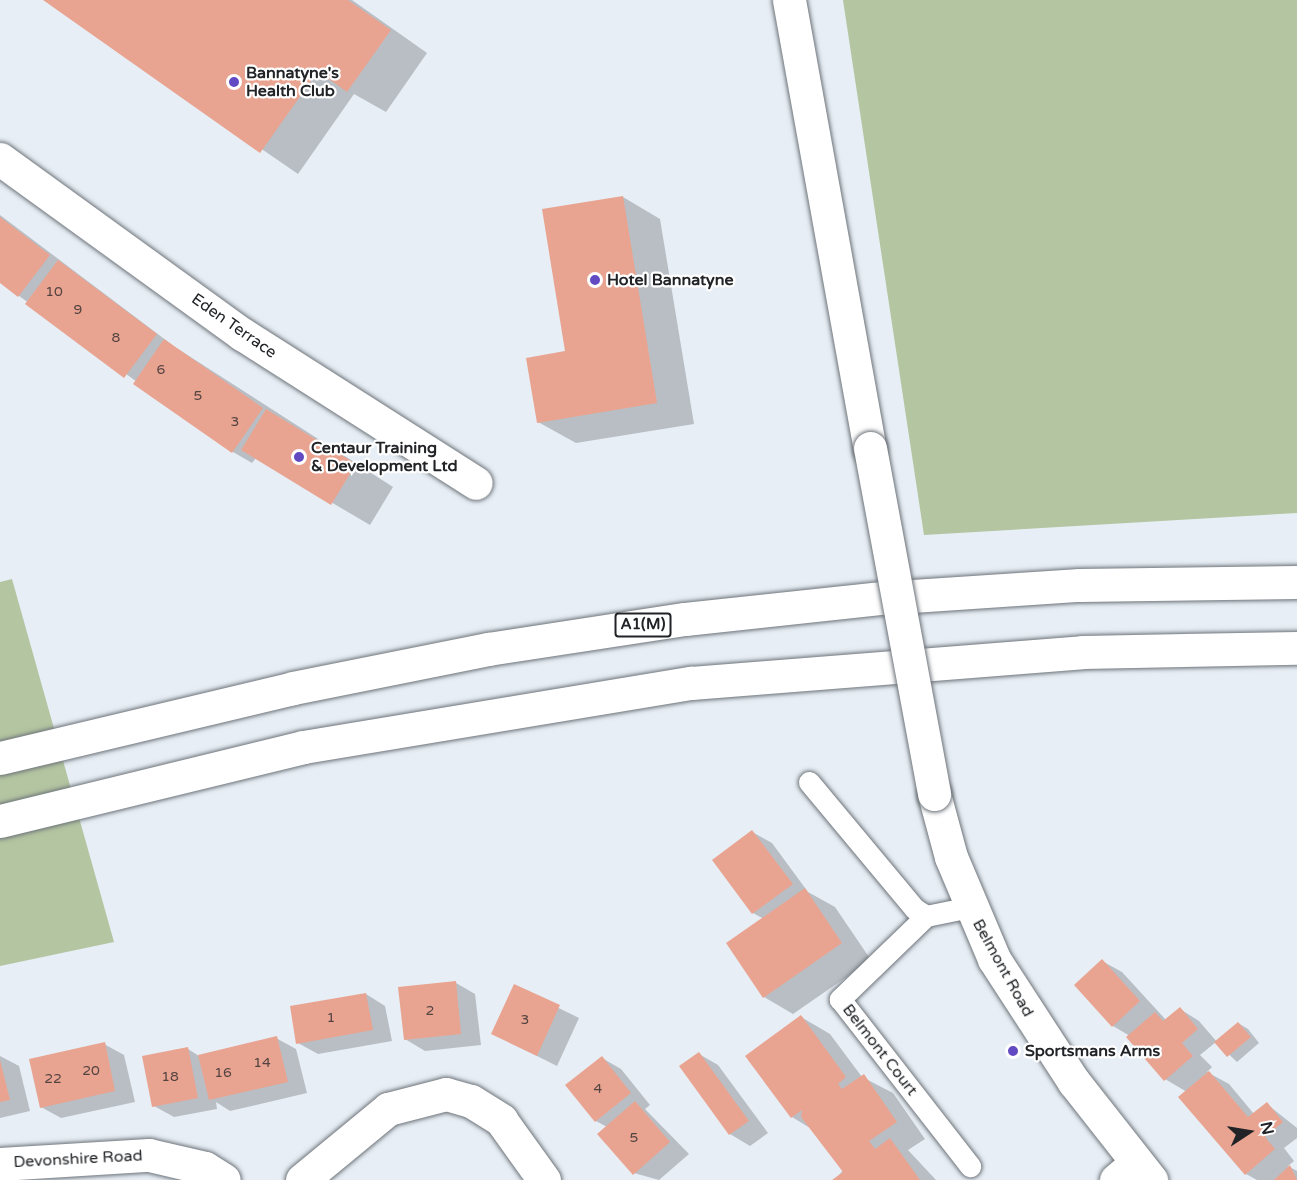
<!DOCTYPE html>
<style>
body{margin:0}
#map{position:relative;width:1297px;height:1180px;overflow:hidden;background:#e7eef5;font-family:"Varela Round",sans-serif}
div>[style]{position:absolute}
.green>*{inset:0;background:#b4c5a1}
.shadow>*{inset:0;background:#0003}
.building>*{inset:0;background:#e9a491}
.roads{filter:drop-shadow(0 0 2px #6e747a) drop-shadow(0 0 2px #6e747a)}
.service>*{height:21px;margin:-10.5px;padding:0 10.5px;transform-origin:10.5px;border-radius:10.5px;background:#fff}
.minor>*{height:33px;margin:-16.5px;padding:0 16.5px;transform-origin:16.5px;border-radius:16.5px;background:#fff}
.tertiary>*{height:33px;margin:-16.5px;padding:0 16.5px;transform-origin:16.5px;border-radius:16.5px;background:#fff}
.motorway>*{height:33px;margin:-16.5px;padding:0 16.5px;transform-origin:16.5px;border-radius:16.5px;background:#fff}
.bridges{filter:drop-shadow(0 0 2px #6e747a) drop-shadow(0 0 2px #6e747a)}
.tertiary-bridge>*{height:33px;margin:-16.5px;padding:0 16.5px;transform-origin:16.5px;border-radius:16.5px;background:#fff}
.dots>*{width:16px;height:16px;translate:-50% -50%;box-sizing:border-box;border:3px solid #fff;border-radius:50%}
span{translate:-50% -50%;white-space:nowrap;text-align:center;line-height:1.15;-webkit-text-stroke:4.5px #fff;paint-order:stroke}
.number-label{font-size:14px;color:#534341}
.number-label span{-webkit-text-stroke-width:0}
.shield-label span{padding:2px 4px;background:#fff;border:2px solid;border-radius:4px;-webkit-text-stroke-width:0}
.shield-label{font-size:15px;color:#212326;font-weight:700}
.poi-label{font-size:16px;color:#212326;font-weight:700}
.left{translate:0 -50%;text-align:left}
.street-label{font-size:16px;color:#212326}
.north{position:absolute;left:1219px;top:1102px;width:60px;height:60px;-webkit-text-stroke:4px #fff;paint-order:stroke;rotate:78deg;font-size:16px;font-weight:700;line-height:24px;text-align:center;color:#212326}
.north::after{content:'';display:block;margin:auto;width:21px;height:27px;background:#212326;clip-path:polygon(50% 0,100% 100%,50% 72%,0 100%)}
</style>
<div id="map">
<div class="green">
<div style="clip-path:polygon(843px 0,1297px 0,1297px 513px,924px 535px)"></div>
<div style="clip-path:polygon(12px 579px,114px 942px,0 966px,0 582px)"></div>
</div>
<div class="shadow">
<div style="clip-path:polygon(45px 0,352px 0,427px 53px,386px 112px,354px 94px,298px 174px)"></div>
<div style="clip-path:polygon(623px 197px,660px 219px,694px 424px,576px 443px,538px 422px)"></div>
<div style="clip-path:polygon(0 215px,175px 347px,393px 487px,370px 525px,256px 458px,252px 463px,233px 452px,0 282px)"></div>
<div style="clip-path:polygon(752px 832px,772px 843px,808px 892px,835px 907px,871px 960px,793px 1014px,764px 997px,764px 919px,753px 913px)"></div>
<div style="clip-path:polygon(1102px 961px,1122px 972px,1166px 1020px,1180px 1009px,1199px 1021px,1217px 1042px,1238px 1023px,1248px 1029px,1259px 1043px,1237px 1062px,1216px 1042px,1200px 1055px,1212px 1067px,1207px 1072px,1229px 1084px,1254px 1114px,1267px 1104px,1297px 1128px,1297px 1138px,1284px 1148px,1294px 1161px,1288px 1166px,1297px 1171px,1297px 1180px,1257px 1180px,1246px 1174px,1187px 1092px,1165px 1079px,1130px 1036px,1113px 1026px,1076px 985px)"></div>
<div style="clip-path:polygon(456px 983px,475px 994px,481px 1045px,425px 1051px,405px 1039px)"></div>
<div style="clip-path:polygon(514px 986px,579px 1018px,557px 1066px,493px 1034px)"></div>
<div style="clip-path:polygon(366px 994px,385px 1006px,392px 1041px,318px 1054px,298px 1043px)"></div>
<div style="clip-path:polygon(801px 1017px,830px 1034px,862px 1077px,893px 1093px,925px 1139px,908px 1150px,936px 1180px,835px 1180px,844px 1169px,810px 1128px,792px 1117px)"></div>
<div style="clip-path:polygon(276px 1038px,296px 1049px,307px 1093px,230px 1111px,216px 1102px,217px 1109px,174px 1117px,154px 1106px,188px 1049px,199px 1056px)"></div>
<div style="clip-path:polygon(104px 1044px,124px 1055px,135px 1102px,61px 1118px,41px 1107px)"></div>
<div style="clip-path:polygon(699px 1054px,718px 1065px,768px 1133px,750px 1146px,730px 1134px,681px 1066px)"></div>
<div style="clip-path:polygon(0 1056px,19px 1066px,30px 1111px,0 1118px)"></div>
<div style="clip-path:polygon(602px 1058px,621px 1069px,650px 1105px,645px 1109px,689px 1154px,659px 1180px,634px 1173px,607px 1127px,596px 1121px)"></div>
</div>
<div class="building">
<div style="clip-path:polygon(43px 0,348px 0,391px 30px,347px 92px,318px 71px,260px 153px)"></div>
<div style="clip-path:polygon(623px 196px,657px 403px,537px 423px,526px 358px,565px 351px,542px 209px)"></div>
<div style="clip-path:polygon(0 217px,50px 255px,18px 297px,0 283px)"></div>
<div style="clip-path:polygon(58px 260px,157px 334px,124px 378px,25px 304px)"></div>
<div style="clip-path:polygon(164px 339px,263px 408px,232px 453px,133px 384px)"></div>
<div style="clip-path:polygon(266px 409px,356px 464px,331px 505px,241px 450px)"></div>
<div style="clip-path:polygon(752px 830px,793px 884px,752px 914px,712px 860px)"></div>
<div style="clip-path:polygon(805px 888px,842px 943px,763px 998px,726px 943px)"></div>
<div style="clip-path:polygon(1102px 959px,1140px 1001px,1112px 1027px,1074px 985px)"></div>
<div style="clip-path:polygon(456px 981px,461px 1034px,404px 1040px,398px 987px)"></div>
<div style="clip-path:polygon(514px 984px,560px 1005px,537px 1056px,491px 1034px)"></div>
<div style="clip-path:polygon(366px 993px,373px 1030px,296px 1044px,290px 1006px)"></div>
<div style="clip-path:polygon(1180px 1007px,1198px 1029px,1182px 1043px,1193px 1056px,1164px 1081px,1126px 1037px,1155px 1012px,1163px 1021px)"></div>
<div style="clip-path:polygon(801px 1015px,846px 1077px,838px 1084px,842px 1089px,864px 1074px,897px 1122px,869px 1141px,875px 1149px,890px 1138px,920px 1180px,832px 1180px,843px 1172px,801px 1117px,802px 1110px,791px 1118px,745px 1056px)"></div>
<div style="clip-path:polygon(1238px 1022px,1251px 1037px,1227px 1057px,1214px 1042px)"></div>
<div style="clip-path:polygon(277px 1036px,288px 1082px,209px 1100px,198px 1055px)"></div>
<div style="clip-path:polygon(105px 1042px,115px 1091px,40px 1108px,29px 1059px)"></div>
<div style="clip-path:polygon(188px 1047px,198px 1098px,152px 1107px,142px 1056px)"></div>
<div style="clip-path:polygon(699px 1052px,749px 1121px,729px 1135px,679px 1066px)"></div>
<div style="clip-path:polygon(602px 1056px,631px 1093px,595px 1122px,565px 1085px)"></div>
<div style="clip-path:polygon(0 1060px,10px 1100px,0 1102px)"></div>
<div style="clip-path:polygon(1209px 1071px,1248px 1117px,1267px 1102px,1283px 1122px,1265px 1137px,1275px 1149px,1245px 1175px,1178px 1097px)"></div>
<div style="clip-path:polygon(635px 1101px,670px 1142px,633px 1175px,597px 1134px)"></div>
<div style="clip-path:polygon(1290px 1165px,1297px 1180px,1274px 1180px)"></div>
</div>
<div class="roads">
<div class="service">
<div style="left:809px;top:782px;width:165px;rotate:50.2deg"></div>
<div style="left:915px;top:909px;width:13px;rotate:32deg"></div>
<div style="left:926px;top:916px;width:45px;rotate:-11.6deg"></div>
<div style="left:926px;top:916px;width:120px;rotate:136deg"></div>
<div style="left:840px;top:999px;width:212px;rotate:52.1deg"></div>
</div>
<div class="minor">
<div style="left:0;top:159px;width:299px;rotate:35.9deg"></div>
<div style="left:242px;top:334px;width:277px;rotate:32.5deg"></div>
<div style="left:0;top:1164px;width:149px;rotate:-3.5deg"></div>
<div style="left:149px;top:1155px;width:57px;rotate:13.1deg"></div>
<div style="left:205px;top:1168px;width:22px;rotate:32deg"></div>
<div style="left:302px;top:1180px;width:112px;rotate:-39.5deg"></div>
<div style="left:388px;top:1109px;width:60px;rotate:-14.5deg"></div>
<div style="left:446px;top:1094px;width:26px;rotate:16deg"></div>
<div style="left:471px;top:1101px;width:36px;rotate:32deg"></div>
<div style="left:501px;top:1120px;width:74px;rotate:54.4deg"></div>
<div style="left:1116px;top:1180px;width:26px;rotate:-40deg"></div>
</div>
<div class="tertiary">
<div style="left:789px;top:0;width:455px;rotate:79.8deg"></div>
<div style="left:934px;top:794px;width:65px;rotate:74.9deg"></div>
<div style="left:951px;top:857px;width:111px;rotate:67.1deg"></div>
<div style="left:994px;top:959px;width:147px;rotate:57deg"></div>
<div style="left:1074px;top:1082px;width:125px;rotate:51.8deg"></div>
</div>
<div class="motorway">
<div style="left:0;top:758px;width:301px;rotate:-13.4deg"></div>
<div style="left:293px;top:688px;width:199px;rotate:-11.3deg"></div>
<div style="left:488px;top:649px;width:199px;rotate:-8.7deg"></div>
<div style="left:685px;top:619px;width:198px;rotate:-6.1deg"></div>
<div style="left:882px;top:598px;width:198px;rotate:-3.8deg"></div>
<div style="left:1080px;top:585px;width:217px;rotate:-0.8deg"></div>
<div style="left:0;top:821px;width:312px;rotate:-13.7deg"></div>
<div style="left:303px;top:747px;width:393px;rotate:-9.4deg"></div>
<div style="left:691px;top:683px;width:392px;rotate:-4.5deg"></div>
<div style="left:1082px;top:652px;width:215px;rotate:-1.1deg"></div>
</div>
</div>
<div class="bridges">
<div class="tertiary-bridge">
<div style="left:870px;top:448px;width:352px;rotate:79.5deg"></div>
</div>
</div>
<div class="dots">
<div style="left:234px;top:82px;background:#614ac2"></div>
<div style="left:595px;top:280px;background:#614ac2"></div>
<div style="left:299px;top:457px;background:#614ac2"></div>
<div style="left:1013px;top:1051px;background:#614ac2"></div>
</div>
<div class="number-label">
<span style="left:54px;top:292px">10</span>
<span style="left:78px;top:310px">9</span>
<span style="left:116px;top:338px">8</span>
<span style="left:161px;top:370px">6</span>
<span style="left:198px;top:396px">5</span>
<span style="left:235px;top:422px">3</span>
<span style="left:430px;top:1011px">2</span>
<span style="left:331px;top:1018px">1</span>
<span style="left:525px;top:1020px">3</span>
<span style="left:262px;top:1063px">14</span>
<span style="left:91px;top:1071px">20</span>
<span style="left:223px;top:1073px">16</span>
<span style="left:170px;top:1077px">18</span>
<span style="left:53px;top:1079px">22</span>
<span style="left:598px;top:1089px">4</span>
<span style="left:634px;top:1138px">5</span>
</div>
<div class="shield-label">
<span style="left:643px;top:625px">A1(M)</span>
</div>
<div class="poi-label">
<span class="left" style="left:246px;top:82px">Bannatyne's<br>Health Club</span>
<span class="left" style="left:607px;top:280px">Hotel Bannatyne</span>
<span class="left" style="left:311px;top:457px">Centaur Training<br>&amp; Development Ltd</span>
<span class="left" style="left:1025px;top:1051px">Sportsmans Arms</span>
</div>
<div class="street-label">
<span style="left:234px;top:326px;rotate:35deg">Eden Terrace</span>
<span style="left:1003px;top:968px;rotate:61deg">Belmont Road</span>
<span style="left:880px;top:1050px;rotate:52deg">Belmont Court</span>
<span style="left:78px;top:1159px;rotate:-3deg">Devonshire Road</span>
</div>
<div class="north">N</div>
</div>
